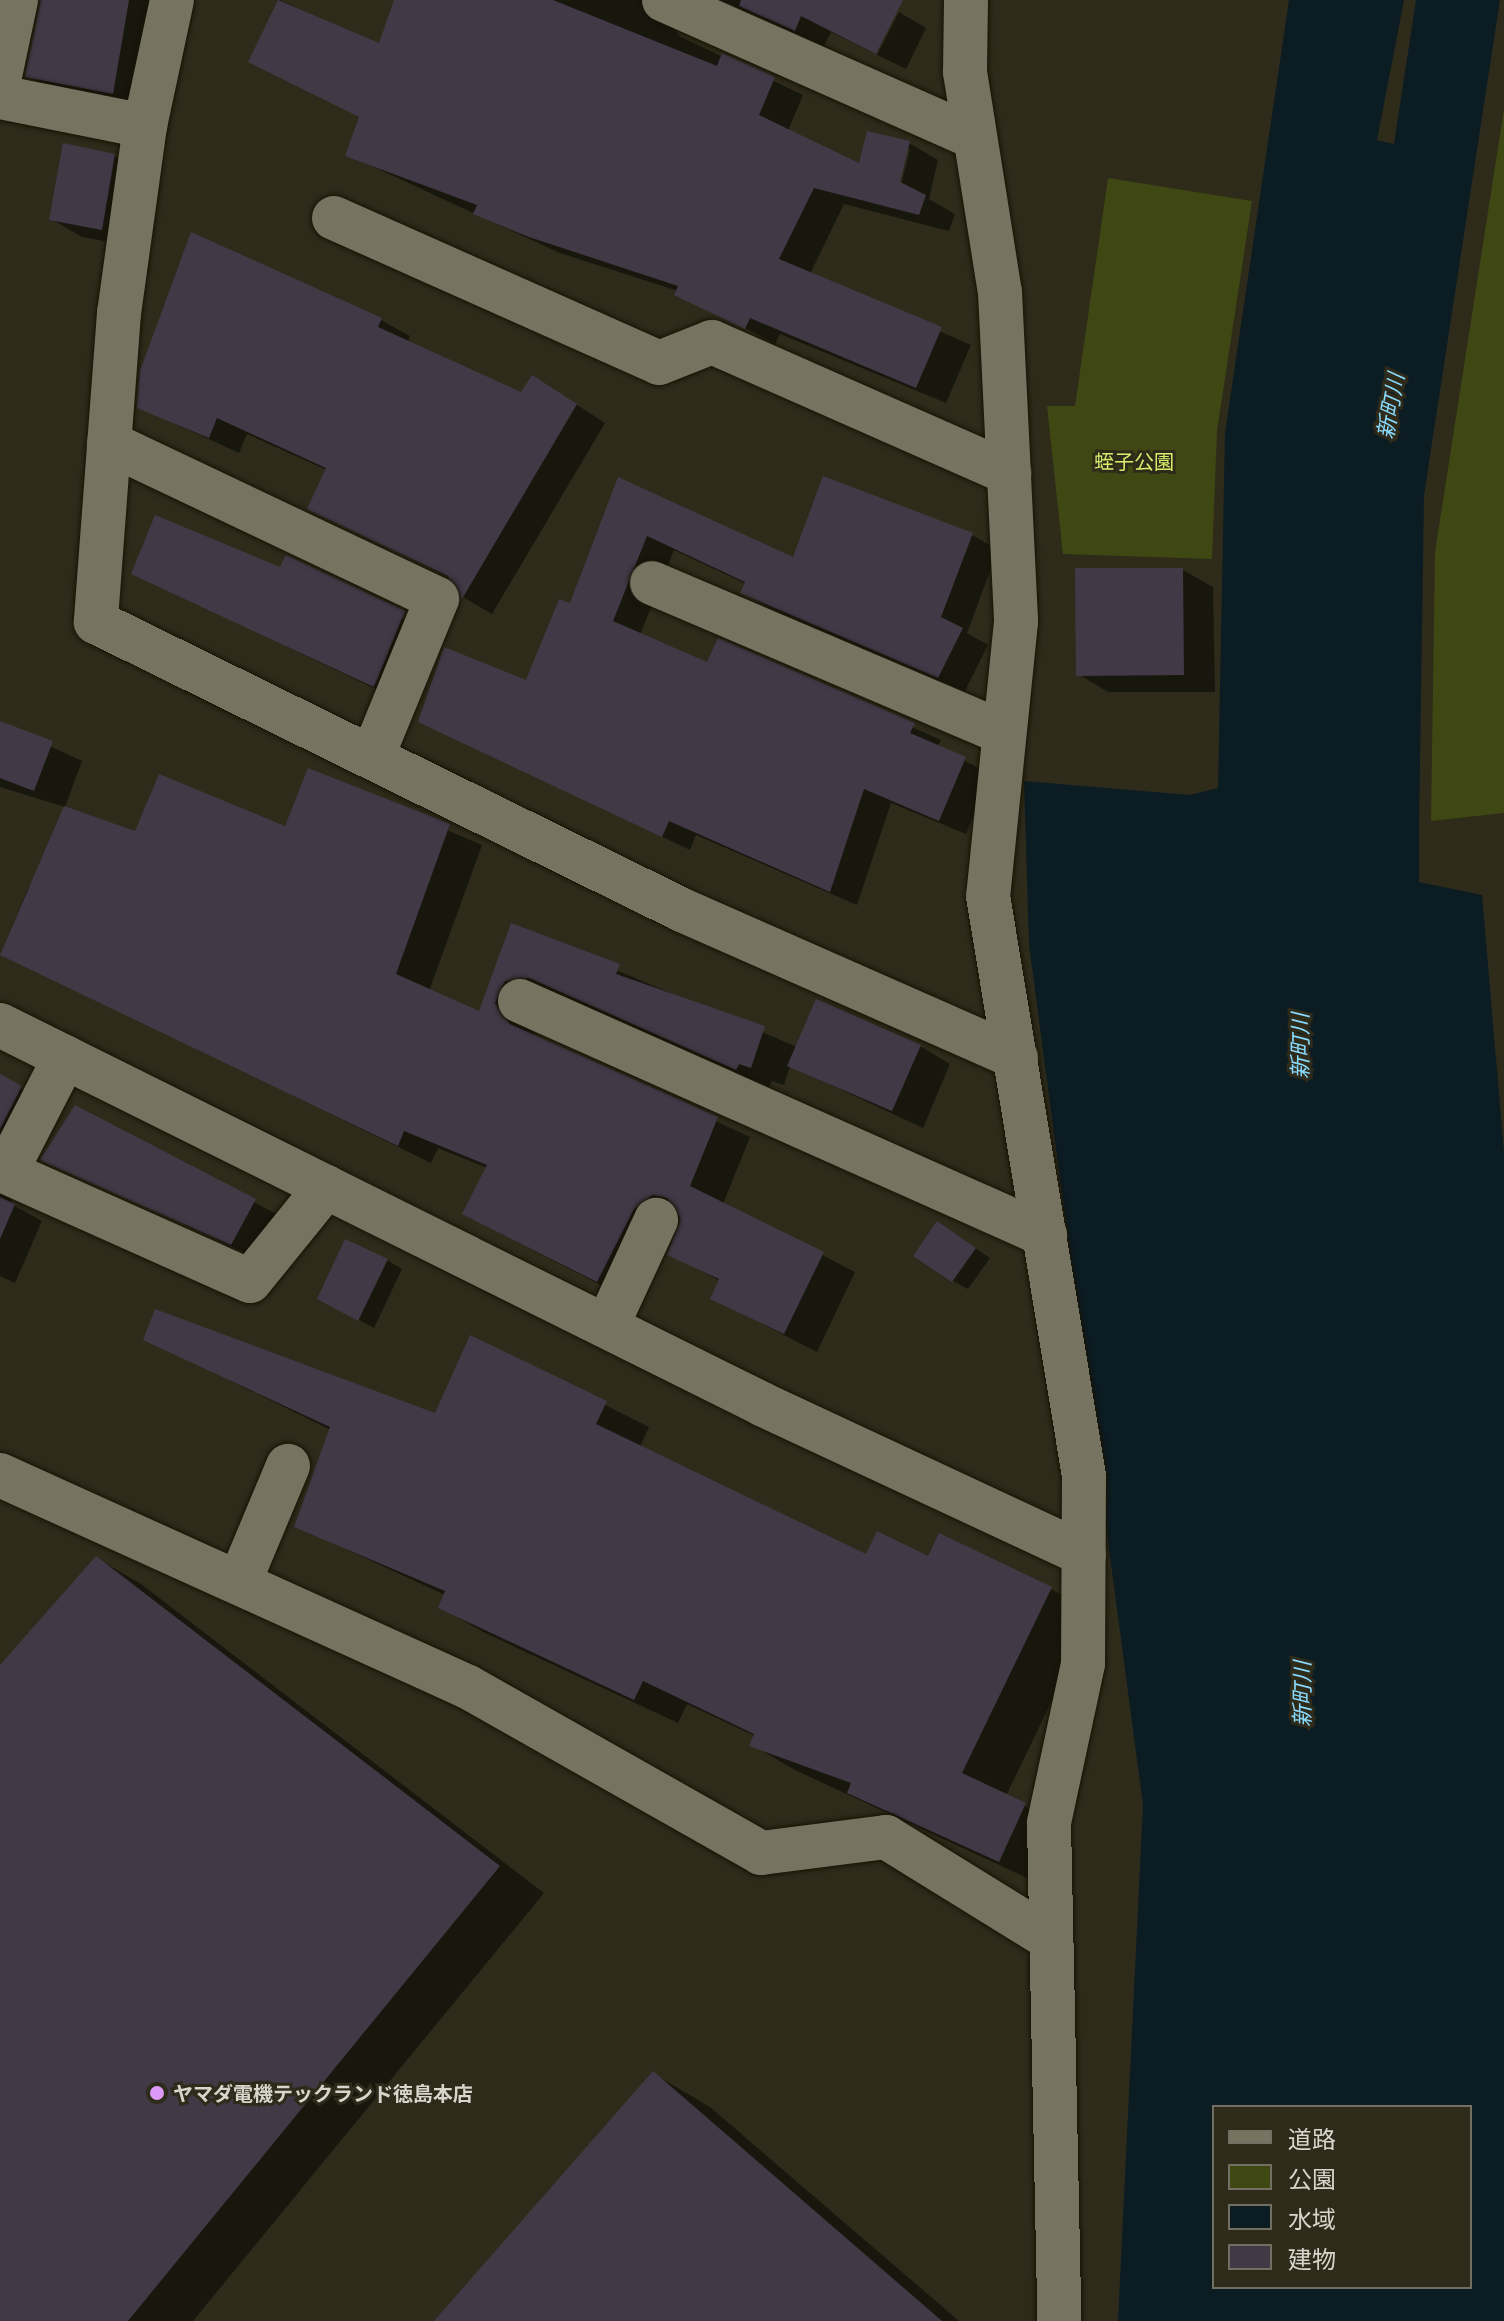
<!DOCTYPE html>
<meta charset="utf-8">
<style>
body{margin:0}
#map{position:relative;width:1504px;height:2321px;overflow:hidden;background:#2e2b1b;font-family:"IBM Plex Sans","Noto Sans JP",sans-serif}
div>[style]{position:absolute}
.green>*{inset:0;background:#3f4812}
.water>*{inset:0;background:#0c1c23}
.shadow>*{inset:0;background:#0007}
.building>*{inset:0;background:#423947}
.roads{filter:drop-shadow(0 0 2px #161305) drop-shadow(0 0 2px #161305)}
.minor>*{height:44px;margin:-22px;padding:0 22px;transform-origin:22px;border-radius:22px;background:#767361}
.dots>*{width:22px;height:22px;translate:-50% -50%;box-sizing:border-box;border:4px solid #2e2b1b;border-radius:50%}
span{translate:-50% -50%;white-space:nowrap;text-align:center;line-height:1.15;-webkit-text-stroke:6px #2e2b1b;paint-order:stroke}
.park-label{font-size:20px;color:#d5ed6a}
.poi-label{font-size:20px;color:#d8d6cc;font-weight:700}
.left{translate:0 -50%;text-align:left}
.water-label{font-size:22px;color:#88dbff;font-style:italic}
.legend{position:absolute;left:1212px;top:2105px;width:260px;height:184px;box-sizing:border-box;background:#2e2b1b;border:2px solid #726f62;margin:0;padding:10px 14px;list-style:none;font-size:24px;color:#d8d6cc}
.legend li{display:flex;align-items:center;gap:16px;height:40px}
.legend b{width:40px;border:2px solid #726f62}
</style>
<div id="map">
<div class="green">
<div style="clip-path:polygon(1504px 109px,1504px 813px,1431px 821px,1435px 552px)"></div>
<div style="clip-path:polygon(1108px 178px,1252px 201px,1217px 431px,1212px 559px,1063px 554px,1047px 406px,1075px 406px)"></div>
</div>
<div class="water">
<div style="clip-path:polygon(evenodd,1289px 0,1404px 0,1377px 140px,1394px 144px,1416px 0,1500px 0,1424px 495px,1419px 828px,1419px 882px,1482px 895px,1504px 1152px,1504px 2321px,1118px 2321px,1143px 1805px,1029px 945px,1024px 781px,1190px 795px,1218px 788px,1225px 433px,1289px 0,1214px 2107px,1470px 2107px,1470px 2287px,1214px 2287px,1214px 2107px)"></div>
</div>
<div class="shadow">
<div style="clip-path:polygon(43px 0,155px 0,135px 105px,50px 88px,28px 76px)"></div>
<div style="clip-path:polygon(evenodd,280px 0,380px 46px,396px 0,677px 0,668px 20px,679px 36px,803px 95px,788px 131px,860px 166px,909px 143px,938px 160px,929px 199px,955px 214px,949px 231px,844px 204px,810px 274px,971px 345px,946px 403px,780px 334px,775px 344px,678px 291px,560px 253px,348px 155px,361px 118px,250px 61px,280px 0,906px 149px,910px 149px,899px 193px,895px 192px,906px 149px)"></div>
<div style="clip-path:polygon(721px 0,875px 0,895px 10px,874px 53px,831px 32px,824px 46px)"></div>
<div style="clip-path:polygon(899px 12px,926px 28px,906px 69px,877px 55px)"></div>
<div style="clip-path:polygon(65px 146px,115px 156px,146px 174px,132px 246px,82px 237px,51px 219px)"></div>
<div style="clip-path:polygon(381px 320px,410px 336px,408px 343px,522px 394px,562px 395px,605px 423px,492px 614px,463px 597px,452px 579px,309px 508px,327px 470px,247px 434px,239px 453px,139px 407px)"></div>
<div style="clip-path:polygon(619px 480px,794px 560px,972px 535px,998px 550px,967px 633px,988px 645px,965px 691px,769px 608px,742px 592px,746px 584px,674px 550px,640px 635px,708px 664px,719px 641px,941px 740px,937px 747px,991px 774px,966px 834px,891px 803px,857px 905px,696px 835px,690px 850px,420px 721px,527px 683px,571px 606px)"></div>
<div style="clip-path:polygon(281px 570px,435px 631px,405px 703px,133px 573px)"></div>
<div style="clip-path:polygon(1183px 570px,1213px 587px,1215px 692px,1108px 692px,1078px 674px)"></div>
<div style="clip-path:polygon(0 723px,82px 761px,65px 807px,0 787px)"></div>
<div style="clip-path:polygon(309px 771px,482px 845px,429px 991px,480px 1014px,513px 926px,797px 1047px,920px 1046px,950px 1064px,923px 1128px,790px 1066px,784px 1085px,772px 1081px,769px 1087px,564px 996px,538px 999px,527px 1023px,538px 1039px,750px 1137px,723px 1204px,855px 1272px,817px 1352px,712px 1298px,720px 1281px,670px 1254px,683px 1215px,666px 1227px,630px 1300px,498px 1232px,487px 1168px,438px 1148px,431px 1163px,1px 953px,29px 886px,37px 889px,136px 833px,286px 828px)"></div>
<div style="clip-path:polygon(0 1076px,48px 1104px,8px 1189px,13px 1205px,42px 1221px,15px 1283px,0 1276px)"></div>
<div style="clip-path:polygon(75px 1108px,286px 1219px,263px 1261px,43px 1159px)"></div>
<div style="clip-path:polygon(952px 1232px,990px 1258px,968px 1289px,953px 1281px)"></div>
<div style="clip-path:polygon(387px 1260px,402px 1269px,374px 1328px,334px 1307px)"></div>
<div style="clip-path:polygon(471px 1338px,649px 1427px,640px 1447px,867px 1557px,929px 1558px,1051px 1589px,1094px 1613px,1006px 1796px,1068px 1829px,1042px 1885px,795px 1770px,752px 1745px,755px 1736px,687px 1704px,678px 1723px,483px 1632px,440px 1607px,445px 1595px,296px 1526px,331px 1430px,145px 1339px,436px 1416px)"></div>
<div style="clip-path:polygon(96px 1558px,141px 1584px,544px 1893px,193px 2321px,0 2321px,0 1669px)"></div>
<div style="clip-path:polygon(654px 2074px,710px 2107px,959px 2321px,436px 2321px)"></div>
</div>
<div class="building">
<div style="clip-path:polygon(41px 0,129px 0,113px 94px,25px 77px)"></div>
<div style="clip-path:polygon(278px 0,379px 43px,394px 0,553px 0,717px 66px,722px 53px,775px 77px,759px 115px,859px 163px,867px 131px,910px 141px,900px 182px,926px 195px,919px 215px,814px 188px,779px 259px,942px 327px,916px 388px,750px 318px,745px 329px,674px 295px,678px 286px,529px 237px,473px 214px,477px 205px,345px 156px,359px 117px,248px 62px)"></div>
<div style="clip-path:polygon(741px 0,903px 0,876px 54px,801px 16px,795px 31px,739px 6px)"></div>
<div style="clip-path:polygon(63px 143px,115px 154px,102px 230px,49px 220px)"></div>
<div style="clip-path:polygon(191px 232px,382px 318px,378px 327px,521px 392px,532px 375px,577px 404px,462px 599px,448px 576px,307px 509px,326px 468px,217px 418px,209px 438px,137px 408px,140px 371px)"></div>
<div style="clip-path:polygon(823px 476px,973px 533px,941px 617px,963px 628px,938px 678px,740px 593px,745px 582px,647px 536px,613px 621px,707px 662px,718px 638px,915px 723px,910px 733px,966px 757px,939px 821px,864px 789px,830px 892px,669px 821px,662px 837px,418px 722px,444px 647px,526px 680px,559px 599px,570px 603px,618px 477px,793px 557px)"></div>
<div style="clip-path:polygon(155px 515px,280px 567px,286px 555px,405px 611px,374px 687px,131px 574px)"></div>
<div style="clip-path:polygon(1075px 568px,1183px 568px,1184px 675px,1076px 676px)"></div>
<div style="clip-path:polygon(0 721px,53px 741px,34px 791px,0 778px)"></div>
<div style="clip-path:polygon(308px 768px,450px 824px,396px 974px,479px 1011px,511px 923px,620px 964px,616px 974px,765px 1026px,751px 1068px,739px 1064px,736px 1070px,529px 978px,505px 981px,495px 1003px,510px 1024px,718px 1117px,690px 1186px,824px 1252px,784px 1334px,710px 1299px,719px 1279px,667px 1255px,681px 1219px,667px 1198px,653px 1195px,634px 1209px,597px 1282px,462px 1214px,487px 1165px,404px 1131px,398px 1146px,0 955px,64px 806px,135px 831px,159px 774px,285px 826px)"></div>
<div style="clip-path:polygon(816px 999px,921px 1045px,892px 1111px,787px 1066px)"></div>
<div style="clip-path:polygon(0 1074px,22px 1086px,0 1129px)"></div>
<div style="clip-path:polygon(75px 1105px,256px 1199px,231px 1245px,40px 1160px)"></div>
<div style="clip-path:polygon(0 1197px,15px 1204px,0 1239px)"></div>
<div style="clip-path:polygon(937px 1221px,976px 1248px,952px 1282px,913px 1256px)"></div>
<div style="clip-path:polygon(345px 1239px,388px 1259px,358px 1321px,317px 1299px)"></div>
<div style="clip-path:polygon(155px 1309px,435px 1413px,470px 1335px,607px 1401px,596px 1424px,866px 1554px,877px 1531px,928px 1556px,939px 1533px,1052px 1587px,962px 1773px,1026px 1803px,999px 1862px,847px 1793px,851px 1783px,749px 1746px,754px 1734px,643px 1681px,634px 1700px,438px 1608px,445px 1591px,294px 1527px,330px 1427px,143px 1340px)"></div>
<div style="clip-path:polygon(96px 1556px,500px 1866px,128px 2321px,0 2321px,0 1665px)"></div>
<div style="clip-path:polygon(653px 2071px,942px 2321px,434px 2321px)"></div>
</div>
<div class="roads">
<div class="minor">
<div style="left:172px;top:0;width:129px;rotate:102.1deg"></div>
<div style="left:145px;top:126px;width:189px;rotate:97.9deg"></div>
<div style="left:119px;top:313px;width:310px;rotate:94.3deg"></div>
<div style="left:96px;top:622px;width:653px;rotate:26.17deg"></div>
<div style="left:682px;top:910px;width:365px;rotate:23.8deg"></div>
<div style="left:664px;top:0;width:340px;rotate:23.9deg"></div>
<div style="left:966px;top:0;width:72px;rotate:90.8deg"></div>
<div style="left:965px;top:72px;width:223px;rotate:81deg"></div>
<div style="left:1000px;top:292px;width:330px;rotate:87.2deg"></div>
<div style="left:1016px;top:622px;width:275px;rotate:95.8deg"></div>
<div style="left:988px;top:896px;width:588px;rotate:80.6deg"></div>
<div style="left:1084px;top:1476px;width:188px;rotate:90.3deg"></div>
<div style="left:1083px;top:1664px;width:163px;rotate:102.1deg"></div>
<div style="left:1049px;top:1823px;width:498px;rotate:88.8deg"></div>
<div style="left:0;top:76px;width:78px;rotate:-78.1deg"></div>
<div style="left:0;top:97px;width:148px;rotate:11.3deg"></div>
<div style="left:334px;top:218px;width:356px;rotate:24deg"></div>
<div style="left:659px;top:363px;width:57px;rotate:-21.6deg"></div>
<div style="left:712px;top:342px;width:325px;rotate:23.8deg"></div>
<div style="left:109px;top:443px;width:363px;rotate:25.4deg"></div>
<div style="left:437px;top:599px;width:169px;rotate:112.3deg"></div>
<div style="left:652px;top:583px;width:379px;rotate:23.1deg"></div>
<div style="left:520px;top:1001px;width:575px;rotate:24.02deg"></div>
<div style="left:0;top:1025px;width:853px;rotate:26.44deg"></div>
<div style="left:764px;top:1405px;width:353px;rotate:25deg"></div>
<div style="left:65px;top:1057px;width:129px;rotate:117.2deg"></div>
<div style="left:6px;top:1172px;width:267px;rotate:24.1deg"></div>
<div style="left:250px;top:1281px;width:121px;rotate:-51deg"></div>
<div style="left:607px;top:1326px;width:117px;rotate:-65.2deg"></div>
<div style="left:0;top:1475px;width:514px;rotate:24.37deg"></div>
<div style="left:468px;top:1687px;width:337px;rotate:29.5deg"></div>
<div style="left:761px;top:1853px;width:126px;rotate:-7.3deg"></div>
<div style="left:886px;top:1837px;width:194px;rotate:31.7deg"></div>
<div style="left:239px;top:1583px;width:127px;rotate:-67.3deg"></div>
</div>
</div>
<div class="dots">
<div style="left:157px;top:2093px;background:#dc99f5"></div>
</div>
<div class="park-label">
<span style="left:1134px;top:461px">蛭子公園</span>
</div>
<div class="poi-label">
<span class="left" style="left:173px;top:2093px">ヤマダ電機テックランド徳島本店</span>
</div>
<div class="water-label">
<span style="left:1390px;top:406px;rotate:-80deg">新町川</span>
<span style="left:1300px;top:1046px;rotate:-90deg">新町川</span>
<span style="left:1302px;top:1694px;rotate:-90deg">新町川</span>
</div>
<ul class="legend">
<li><b style="height:10px;background:#767361"></b>道路</li>
<li><b style="height:22px;background:#3f4812"></b>公園</li>
<li><b style="height:22px;background:#0c1c23"></b>水域</li>
<li><b style="height:22px;background:#423947"></b>建物</li>
</ul>
</div>
